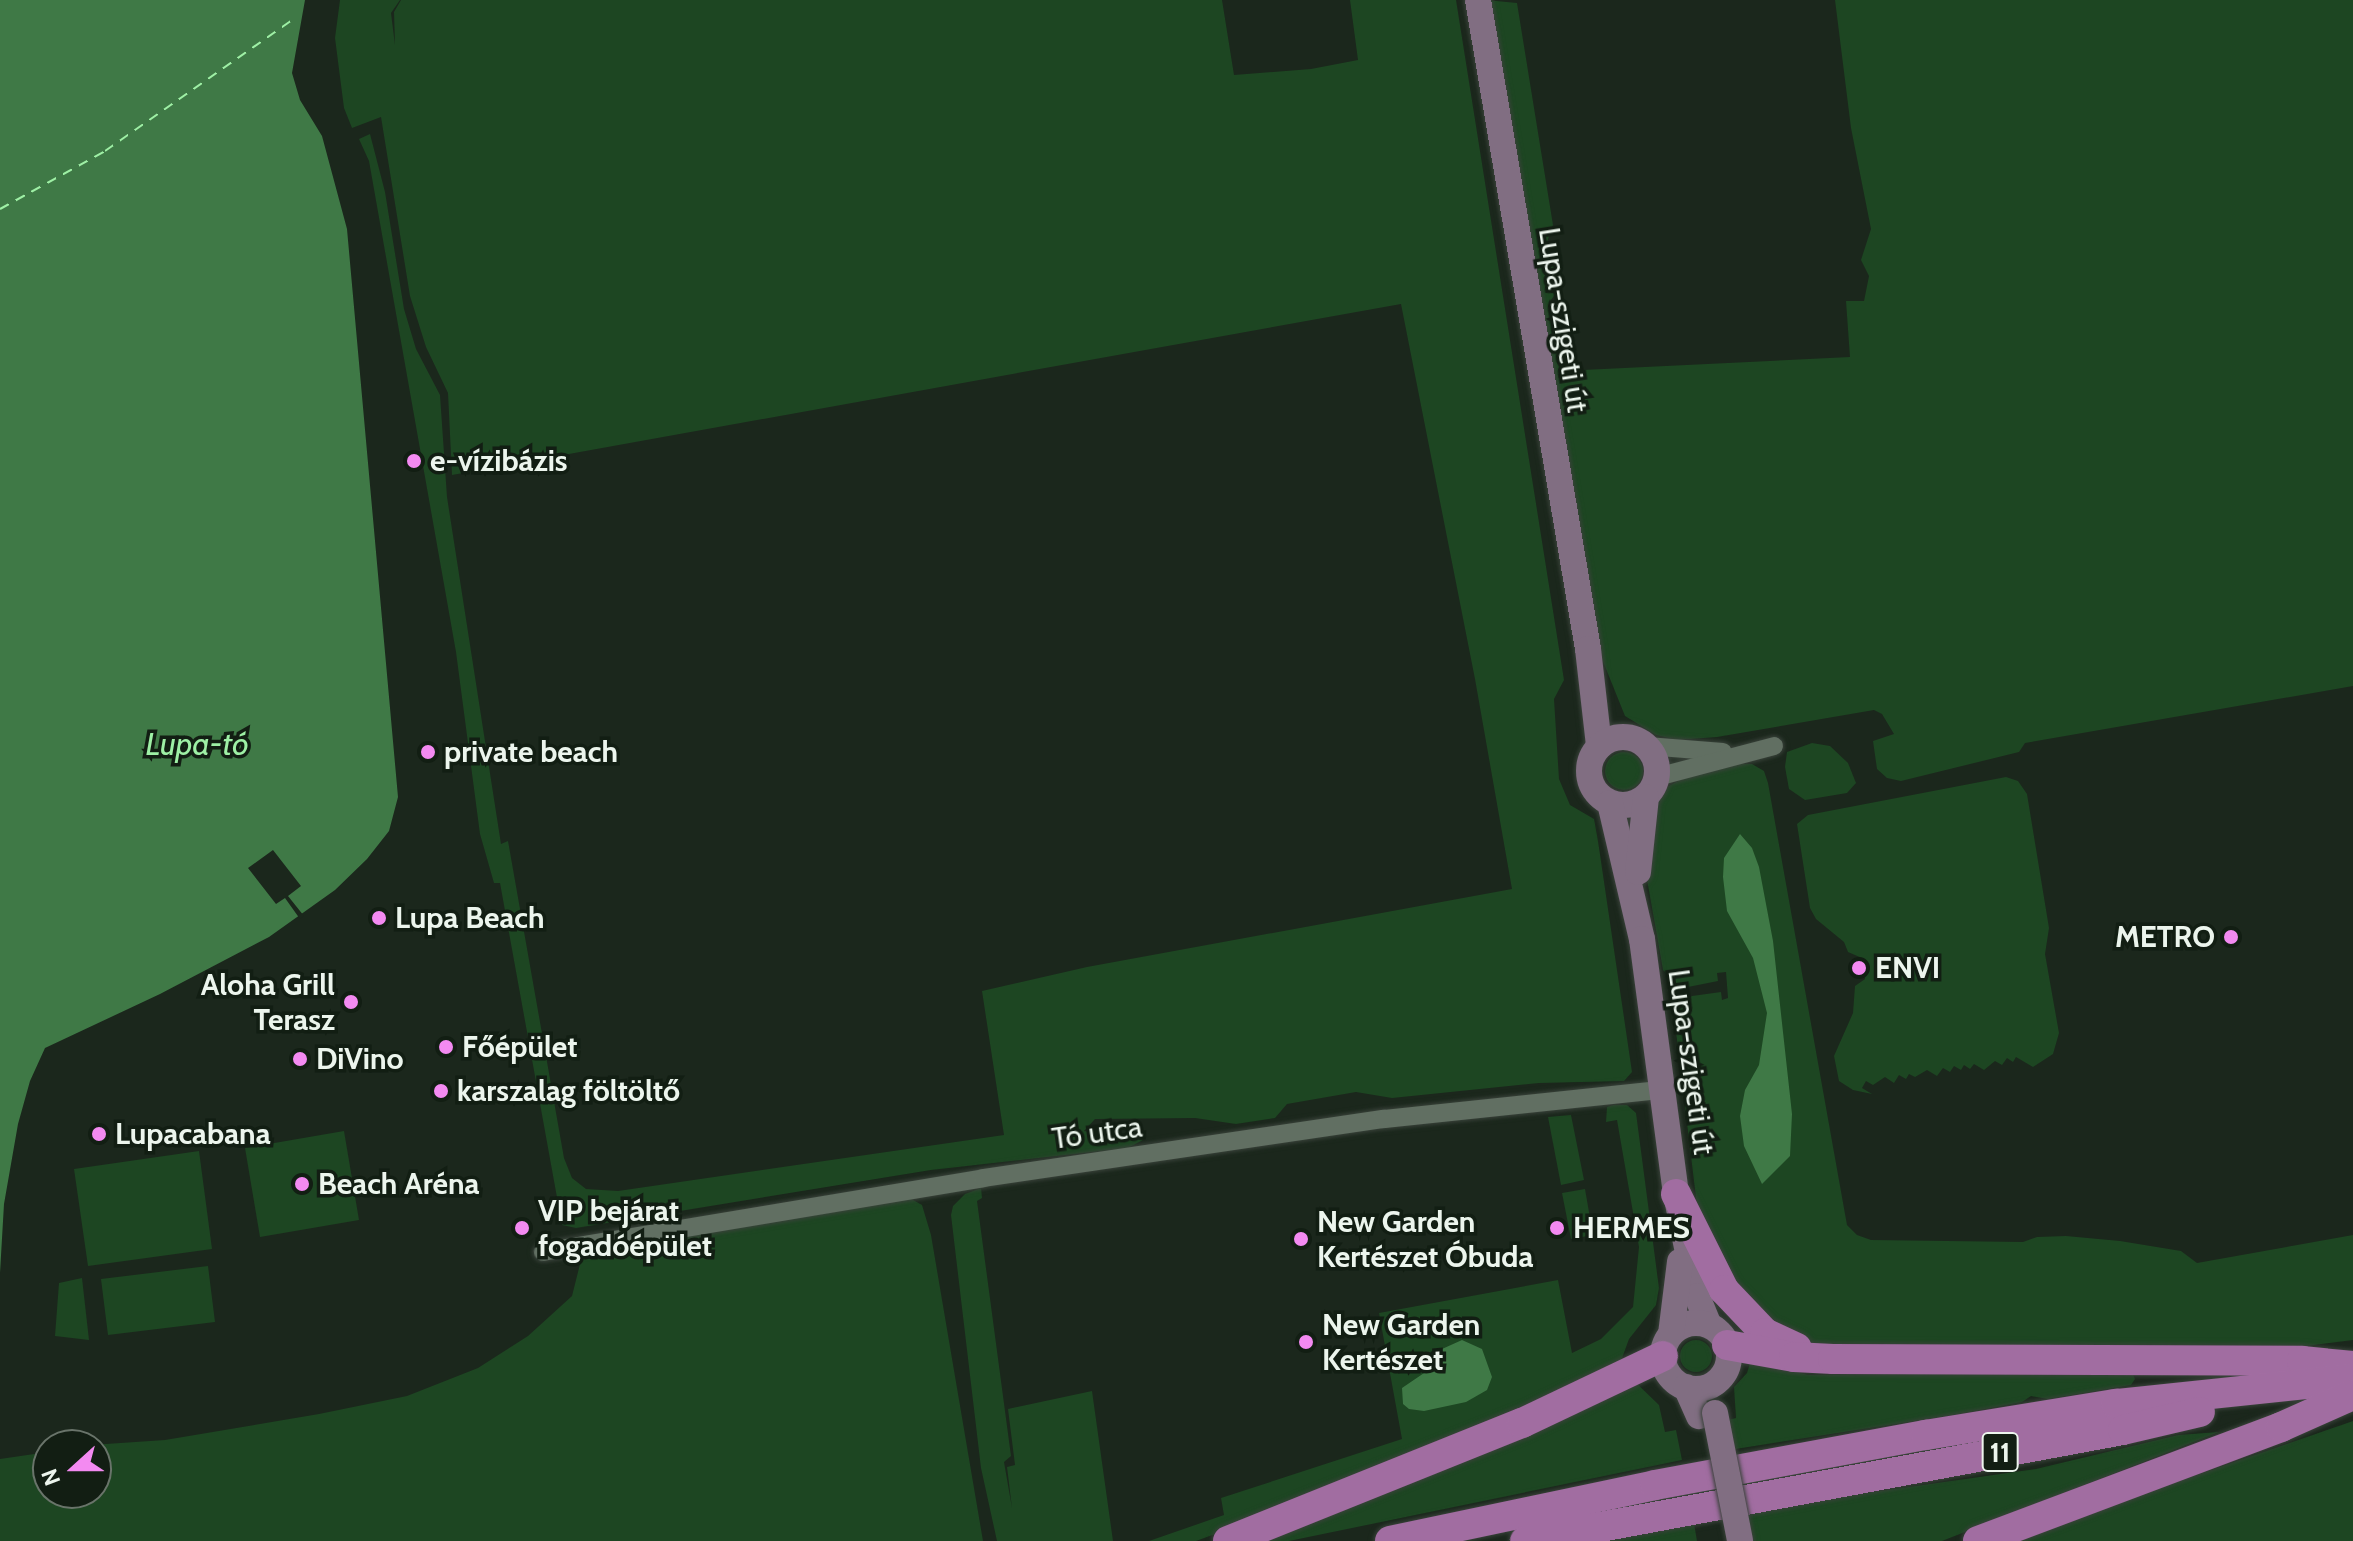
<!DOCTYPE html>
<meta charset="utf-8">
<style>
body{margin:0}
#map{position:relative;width:2353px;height:1541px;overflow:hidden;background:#1b271c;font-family:Cabin,sans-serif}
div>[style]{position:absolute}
.green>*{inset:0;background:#1d4622}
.round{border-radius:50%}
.water>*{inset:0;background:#3f7946}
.pier>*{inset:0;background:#1b271c}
.ferry>*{height:2px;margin-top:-1px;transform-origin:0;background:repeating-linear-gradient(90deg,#9ef0a5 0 10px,transparent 0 18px)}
.roads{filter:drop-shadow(0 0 2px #39423a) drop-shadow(0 0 2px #39423a)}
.street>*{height:18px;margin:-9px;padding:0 9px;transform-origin:9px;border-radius:9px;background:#616f62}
.secondary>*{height:26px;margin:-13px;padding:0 13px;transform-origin:13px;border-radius:13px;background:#816e82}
.secondary>.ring{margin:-13px;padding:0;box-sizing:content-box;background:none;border:26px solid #816e82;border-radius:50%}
.primary>*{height:30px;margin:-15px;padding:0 15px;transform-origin:15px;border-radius:15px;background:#a16da1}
.bridges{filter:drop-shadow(0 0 2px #39423a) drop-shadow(0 0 2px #39423a)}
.secondary-bridge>*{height:26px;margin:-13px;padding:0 13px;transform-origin:13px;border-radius:13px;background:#816e82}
.dots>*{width:22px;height:22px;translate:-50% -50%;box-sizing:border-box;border:4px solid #121e13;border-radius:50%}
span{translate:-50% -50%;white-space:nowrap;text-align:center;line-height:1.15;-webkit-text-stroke:7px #121e13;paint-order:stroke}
.shield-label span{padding:2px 6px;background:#121e13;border:2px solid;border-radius:6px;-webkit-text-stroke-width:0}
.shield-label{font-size:28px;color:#ecf5ed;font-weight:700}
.street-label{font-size:30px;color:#ecf5ed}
.poi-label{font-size:30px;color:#ecf5ed;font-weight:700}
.left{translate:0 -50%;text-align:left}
.right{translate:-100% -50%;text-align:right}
.water-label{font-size:32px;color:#9ef0a5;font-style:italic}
.north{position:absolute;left:32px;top:1429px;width:80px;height:80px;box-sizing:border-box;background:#121e13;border:2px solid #69746a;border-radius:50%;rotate:249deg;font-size:22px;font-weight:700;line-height:32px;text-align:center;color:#ecf5ed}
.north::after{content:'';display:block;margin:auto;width:28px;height:36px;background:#f38af1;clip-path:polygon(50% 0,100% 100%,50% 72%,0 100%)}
</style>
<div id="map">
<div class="green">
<div style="clip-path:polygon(340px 0,400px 0,391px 13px,395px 45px,394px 12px,401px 0,1222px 0,1234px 75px,1311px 69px,1358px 60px,1350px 0,1456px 0,1564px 680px,1554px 699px,1559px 779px,1570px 805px,1594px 819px,1598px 841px,1632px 1072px,1624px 1081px,1539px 1083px,1392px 1098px,1356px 1092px,1287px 1104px,1275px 1118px,1236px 1124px,1195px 1118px,1095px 1119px,1084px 1131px,1143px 1140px,1128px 1148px,931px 1170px,576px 1228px,562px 1225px,500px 883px,494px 883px,480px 834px,456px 652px,369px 161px,359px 139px,370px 134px,385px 192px,404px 309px,416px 349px,440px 395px,447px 497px,501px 844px,508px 841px,564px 1158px,572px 1178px,586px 1189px,618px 1191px,1004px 1135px,982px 991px,1087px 967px,1512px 889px,1475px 679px,1401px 304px,452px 475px,448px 393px,426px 347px,410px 296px,381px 117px,352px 128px,344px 108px,335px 38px)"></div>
<div style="clip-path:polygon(1486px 0,1517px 3px,1553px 225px,1547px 242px,1559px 289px,1551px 300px,1555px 324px,1566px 336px,1566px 346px,1558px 353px,1562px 371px,1850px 357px,1846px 301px,1864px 301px,1869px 276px,1861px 260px,1871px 229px,1851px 128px,1835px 0,2353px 0,2353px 686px,2025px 743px,2019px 752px,1901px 781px,1887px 778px,1877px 769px,1873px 741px,1894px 734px,1882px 714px,1874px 710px,1717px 737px,1677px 740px,1656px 735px,1625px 716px,1600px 654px)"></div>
<div style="clip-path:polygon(1812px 743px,1830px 746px,1848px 763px,1856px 783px,1847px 793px,1805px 800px,1789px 789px,1785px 767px,1787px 752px)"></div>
<div class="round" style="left:1605px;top:752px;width:38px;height:38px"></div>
<div style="clip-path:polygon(1739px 764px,1752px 764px,1764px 771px,1768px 783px,1847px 1225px,1857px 1235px,1871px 1240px,2023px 1242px,2037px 1237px,2066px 1236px,2120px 1241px,2181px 1251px,2197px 1263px,2353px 1235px,2353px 1340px,2281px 1349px,1824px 1349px,1788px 1336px,1750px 1307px,1698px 1214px,1674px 1015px,1679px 1005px,1692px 996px,1721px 992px,1722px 1000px,1728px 998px,1726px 972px,1717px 973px,1718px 981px,1688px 987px,1676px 984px,1663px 970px,1646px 874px,1652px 808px,1667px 787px,1687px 776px)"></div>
<div style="clip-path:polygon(2006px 777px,2018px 781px,2027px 794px,2049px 928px,2045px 954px,2059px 1033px,2053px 1054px,2033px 1067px,2016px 1057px,2013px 1062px,2007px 1058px,2002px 1065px,1995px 1061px,1984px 1070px,1974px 1064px,1970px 1069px,1964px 1065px,1961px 1070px,1954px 1066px,1950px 1072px,1943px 1068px,1937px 1076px,1927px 1070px,1915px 1077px,1909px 1074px,1906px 1079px,1899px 1075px,1894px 1083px,1885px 1077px,1873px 1085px,1866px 1081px,1862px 1088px,1872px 1094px,1853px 1090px,1839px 1081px,1834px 1056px,1853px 1013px,1855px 986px,1865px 979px,1862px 958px,1848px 952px,1844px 942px,1816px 919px,1810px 908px,1797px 824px,1808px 815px)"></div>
<div style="clip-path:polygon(1613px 1105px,1627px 1105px,1636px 1113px,1659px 1288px,1656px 1305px,1629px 1339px,1621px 1361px,1605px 1374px,1256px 1519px,1196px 1541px,1149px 1541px,1224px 1515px,1221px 1498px,1402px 1439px,1379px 1313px,1558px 1280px,1572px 1353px,1601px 1339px,1633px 1307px,1639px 1247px,1617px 1120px,1606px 1122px,1607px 1107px)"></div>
<div style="clip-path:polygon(1571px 1115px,1584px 1180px,1561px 1185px,1548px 1117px)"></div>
<div style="clip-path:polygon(344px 1131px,359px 1220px,260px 1237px,245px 1148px)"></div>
<div style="clip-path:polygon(199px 1151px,212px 1249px,88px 1266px,74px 1169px)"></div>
<div style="clip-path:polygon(981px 1188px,982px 1198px,977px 1201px,1011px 1456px,1004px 1462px,1012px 1508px,1007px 1467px,1015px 1465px,1008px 1409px,1092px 1391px,1113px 1541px,997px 1541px,981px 1468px,951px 1215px,953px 1206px,965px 1194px)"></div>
<div style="clip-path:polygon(1585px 1189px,1593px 1235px,1571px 1239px,1562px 1193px)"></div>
<div style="clip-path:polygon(908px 1197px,922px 1205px,931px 1235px,983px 1541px,0 1541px,0 1459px,48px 1452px,48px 1493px,96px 1493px,96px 1445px,91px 1445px,165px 1440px,319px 1414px,407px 1396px,478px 1368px,528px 1336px,572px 1296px,582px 1256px,586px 1253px)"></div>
<div style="clip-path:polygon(208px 1266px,215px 1322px,108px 1335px,101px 1279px)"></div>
<div style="clip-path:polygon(82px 1278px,89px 1340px,55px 1336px,59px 1283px)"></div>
<div class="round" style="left:1680px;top:1340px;width:32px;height:32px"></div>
<div style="clip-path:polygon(1751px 1360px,1808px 1375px,2132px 1372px,2135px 1379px,2131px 1385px,2048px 1399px,2031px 1396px,2022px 1402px,1953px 1415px,1729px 1450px,1724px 1421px,1736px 1418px,1734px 1387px,1747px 1373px)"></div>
<div style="clip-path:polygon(1628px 1375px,1659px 1405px,1665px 1432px,1676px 1430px,1682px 1460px,1289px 1541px,1246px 1541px)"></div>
<div style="clip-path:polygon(2353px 1421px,2353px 1541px,2006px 1541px)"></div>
<div style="clip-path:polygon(2219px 1432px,1942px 1541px,1748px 1541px,1744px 1516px,1810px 1501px,2036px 1469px,2178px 1435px)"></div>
<div style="clip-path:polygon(1692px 1511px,1697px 1541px,1548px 1541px)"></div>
</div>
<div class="water">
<div style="clip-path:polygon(0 0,305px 0,292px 73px,300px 100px,322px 136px,347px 229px,398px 797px,389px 831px,367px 859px,335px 890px,269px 937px,160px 994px,45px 1048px,30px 1081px,18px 1124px,4px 1204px,0 1273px)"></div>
<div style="clip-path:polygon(1740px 834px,1752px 848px,1759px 867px,1773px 941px,1792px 1114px,1790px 1156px,1762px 1184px,1744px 1146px,1740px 1116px,1745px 1090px,1759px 1065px,1767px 1013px,1753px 958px,1727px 911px,1723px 877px,1724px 858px)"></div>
<div style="clip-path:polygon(1462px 1340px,1482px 1349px,1492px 1377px,1487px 1390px,1466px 1402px,1424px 1411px,1409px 1409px,1403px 1404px,1402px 1388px,1427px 1371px,1442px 1349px)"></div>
</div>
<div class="pier">
<div style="clip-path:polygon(273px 850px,301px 886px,288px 896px,304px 916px,300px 919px,285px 898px,276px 904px,248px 868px)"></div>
</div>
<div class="ferry">
<div style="left:0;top:209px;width:120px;rotate:-28.9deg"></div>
<div style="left:105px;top:151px;width:228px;rotate:-35deg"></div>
</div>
<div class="roads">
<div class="street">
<div style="left:1647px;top:746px;width:76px;rotate:4.5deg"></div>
<div style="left:1657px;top:777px;width:121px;rotate:-14.8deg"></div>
<div style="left:543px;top:1252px;width:446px;rotate:-9.5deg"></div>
<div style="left:983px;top:1178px;width:405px;rotate:-8.4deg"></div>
<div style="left:1384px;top:1119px;width:280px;rotate:-6deg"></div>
</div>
<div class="secondary">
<div style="left:1478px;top:0;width:658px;rotate:80.38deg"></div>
<div style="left:1588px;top:649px;width:98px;rotate:83.5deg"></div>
<div class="ring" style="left:1589px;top:737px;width:42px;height:42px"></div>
<div style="left:1610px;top:803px;width:140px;rotate:76.8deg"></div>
<div style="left:1642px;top:939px;width:257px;rotate:82.4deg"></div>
<div style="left:1676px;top:1194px;width:104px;rotate:78.4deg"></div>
<div style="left:1697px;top:1296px;width:31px;rotate:68deg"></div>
<div style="left:1638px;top:872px;width:75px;rotate:-83.9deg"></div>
<div class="ring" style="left:1663px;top:1323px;width:40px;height:40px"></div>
<div style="left:1671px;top:1334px;width:73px;rotate:-82.9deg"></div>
<div style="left:1686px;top:1387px;width:32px;rotate:66deg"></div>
</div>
<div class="primary">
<div style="left:1676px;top:1194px;width:107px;rotate:63.4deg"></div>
<div style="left:1724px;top:1290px;width:59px;rotate:46.4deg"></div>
<div style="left:1765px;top:1333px;width:35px;rotate:25deg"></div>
<div style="left:1727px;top:1345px;width:68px;rotate:10.2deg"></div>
<div style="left:1794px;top:1357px;width:39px;rotate:3deg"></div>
<div style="left:1833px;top:1359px;width:469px;rotate:0.2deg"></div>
<div style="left:2302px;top:1361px;width:51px;rotate:5.6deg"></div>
<div style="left:1228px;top:1541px;width:317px;rotate:-21.9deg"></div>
<div style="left:1522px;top:1423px;width:156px;rotate:-25.4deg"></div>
<div style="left:1390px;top:1541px;width:271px;rotate:-11.9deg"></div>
<div style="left:1655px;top:1485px;width:276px;rotate:-10.5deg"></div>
<div style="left:1926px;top:1435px;width:193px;rotate:-9.3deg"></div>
<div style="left:2116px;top:1404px;width:238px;rotate:-6deg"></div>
<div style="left:1525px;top:1541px;width:608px;rotate:-10.52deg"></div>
<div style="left:2123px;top:1430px;width:79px;rotate:-13.2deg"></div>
<div style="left:1978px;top:1541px;width:324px;rotate:-20.6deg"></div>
<div style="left:2281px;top:1427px;width:79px;rotate:-24deg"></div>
</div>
</div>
<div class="bridges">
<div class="secondary-bridge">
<div style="left:1715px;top:1413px;width:130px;rotate:78.9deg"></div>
</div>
</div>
<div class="dots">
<div style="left:414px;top:461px;background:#f38af1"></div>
<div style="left:428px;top:752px;background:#f38af1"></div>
<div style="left:379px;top:918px;background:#f38af1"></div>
<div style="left:2231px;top:937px;background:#f38af1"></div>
<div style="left:1859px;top:968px;background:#f38af1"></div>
<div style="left:351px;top:1002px;background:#f38af1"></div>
<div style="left:446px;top:1047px;background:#f38af1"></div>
<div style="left:300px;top:1059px;background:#f38af1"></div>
<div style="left:441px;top:1091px;background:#f38af1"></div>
<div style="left:99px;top:1134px;background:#f38af1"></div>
<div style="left:302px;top:1184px;background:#f38af1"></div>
<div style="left:522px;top:1228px;background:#f38af1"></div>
<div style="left:1557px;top:1228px;background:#f38af1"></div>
<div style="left:1301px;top:1239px;background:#f38af1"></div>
<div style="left:1306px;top:1342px;background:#f38af1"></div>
</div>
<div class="shield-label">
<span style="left:2000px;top:1452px">11</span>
</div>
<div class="street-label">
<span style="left:1563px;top:320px;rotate:81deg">Lupa-szigeti út</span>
<span style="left:1691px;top:1062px;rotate:82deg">Lupa-szigeti út</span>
<span style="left:1097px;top:1133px;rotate:-8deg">Tó utca</span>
</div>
<div class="poi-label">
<span class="left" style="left:430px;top:461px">e-vízibázis</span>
<span class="left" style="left:444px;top:752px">private beach</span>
<span class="left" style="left:395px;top:918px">Lupa Beach</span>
<span class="right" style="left:2215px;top:937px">METRO</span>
<span class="left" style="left:1875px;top:968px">ENVI</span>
<span class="right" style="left:335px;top:1002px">Aloha Grill<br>Terasz</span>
<span class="left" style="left:462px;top:1047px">Főépület</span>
<span class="left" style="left:316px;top:1059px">DiVino</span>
<span class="left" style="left:457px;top:1091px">karszalag föltöltő</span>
<span class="left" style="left:115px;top:1134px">Lupacabana</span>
<span class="left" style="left:318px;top:1184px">Beach Aréna</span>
<span class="left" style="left:538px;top:1228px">VIP bejárat<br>fogadóépület</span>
<span class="left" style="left:1317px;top:1239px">New Garden<br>Kertészet Óbuda</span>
<span class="left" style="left:1573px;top:1228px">HERMES</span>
<span class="left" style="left:1322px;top:1342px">New Garden<br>Kertészet</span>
</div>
<div class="water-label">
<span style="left:197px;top:744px">Lupa-tó</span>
</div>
<div class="north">N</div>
</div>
